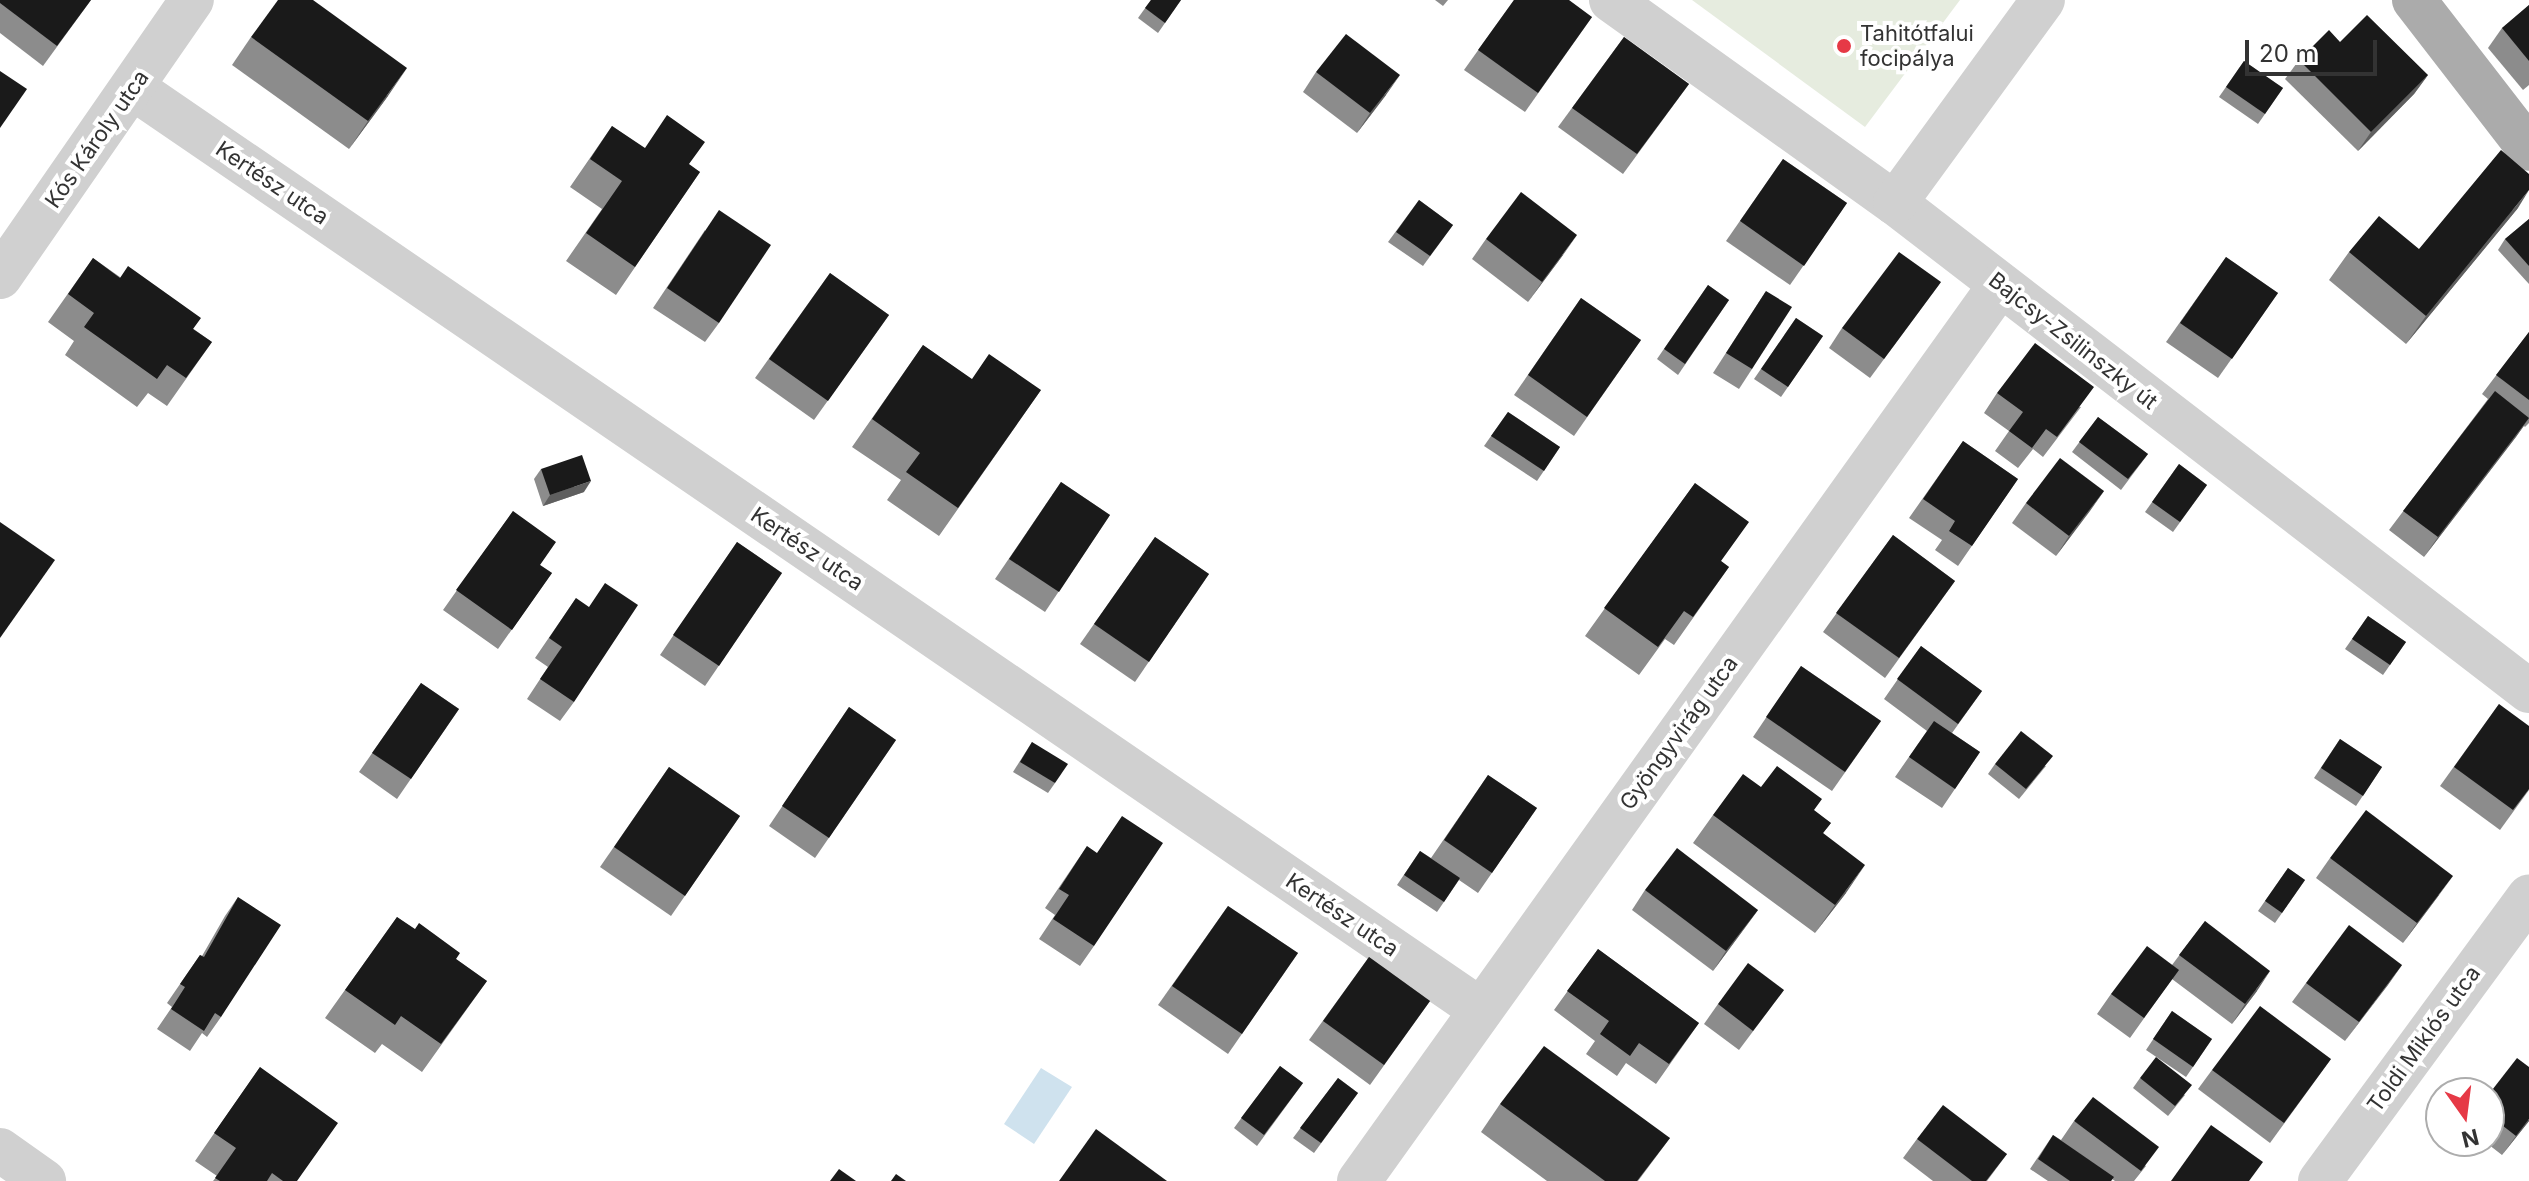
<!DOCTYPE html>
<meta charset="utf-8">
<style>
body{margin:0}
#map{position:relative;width:2529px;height:1181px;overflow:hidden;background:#fff;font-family:Inter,sans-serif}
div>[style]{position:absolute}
.green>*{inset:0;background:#e6ecdf}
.water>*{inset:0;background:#cfe2ee}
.minor>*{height:44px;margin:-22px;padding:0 22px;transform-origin:22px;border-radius:22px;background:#d0d0d0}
.major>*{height:44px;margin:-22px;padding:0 22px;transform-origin:22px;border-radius:22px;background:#ababab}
.wall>*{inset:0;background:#8c8c8c}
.shaded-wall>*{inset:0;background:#5f5f5f}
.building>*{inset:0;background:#1a1a1a}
.dots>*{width:22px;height:22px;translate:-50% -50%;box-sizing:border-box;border:4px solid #fff;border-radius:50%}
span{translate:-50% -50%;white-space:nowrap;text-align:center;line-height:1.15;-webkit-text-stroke:8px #fff;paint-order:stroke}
.poi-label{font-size:22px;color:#333}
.left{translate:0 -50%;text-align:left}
.street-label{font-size:22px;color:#333}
.north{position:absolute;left:2425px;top:1077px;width:80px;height:80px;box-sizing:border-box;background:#fff;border:2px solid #adadad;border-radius:50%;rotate:166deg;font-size:22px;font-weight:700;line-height:32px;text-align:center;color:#333}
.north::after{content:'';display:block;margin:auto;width:28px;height:36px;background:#e63946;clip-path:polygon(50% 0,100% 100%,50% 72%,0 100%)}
.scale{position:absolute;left:2245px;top:40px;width:132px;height:36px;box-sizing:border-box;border:4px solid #333;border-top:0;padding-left:10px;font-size:24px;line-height:28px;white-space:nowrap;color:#333;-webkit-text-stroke:6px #fff;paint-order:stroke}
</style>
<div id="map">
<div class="green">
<div style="clip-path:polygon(1692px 0,1960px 0,1865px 127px)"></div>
</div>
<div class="water">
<div style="clip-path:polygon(1041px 1068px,1072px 1087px,1034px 1144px,1004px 1124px)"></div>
</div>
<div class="minor">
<div style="left:1611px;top:0;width:349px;rotate:35.6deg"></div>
<div style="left:1895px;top:203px;width:800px;rotate:37.59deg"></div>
<div style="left:133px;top:88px;width:1633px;rotate:34.37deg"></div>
<div style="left:1895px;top:203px;width:251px;rotate:-53.9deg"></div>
<div style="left:0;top:277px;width:337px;rotate:-55.3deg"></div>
<div style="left:0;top:1150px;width:54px;rotate:35.2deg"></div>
<div style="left:1359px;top:1181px;width:1102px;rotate:-54.42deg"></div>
<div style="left:2320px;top:1181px;width:353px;rotate:-53.7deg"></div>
</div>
<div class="major">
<div style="left:2414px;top:0;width:188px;rotate:52.3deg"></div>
</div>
<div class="wall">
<div style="clip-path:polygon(0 0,91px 0,43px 66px,0 33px)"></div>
<div style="clip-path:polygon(1151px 0,1181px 0,1158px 33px,1138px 18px)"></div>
<div style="clip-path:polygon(1435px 0,1448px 0,1443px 6px)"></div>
<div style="clip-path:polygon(1514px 0,1592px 17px,1525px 112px,1464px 70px)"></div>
<div style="clip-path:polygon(2529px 5px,2529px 85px,2523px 90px,2488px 48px,2502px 28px)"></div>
<div style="clip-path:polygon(251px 37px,388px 96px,349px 149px,232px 65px)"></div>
<div style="clip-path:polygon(1624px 37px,1689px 84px,1623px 174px,1558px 127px)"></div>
<div style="clip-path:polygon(2340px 42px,2428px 75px,2414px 94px,2358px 151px,2285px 79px,2299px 60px)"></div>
<div style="clip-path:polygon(2244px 61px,2283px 88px,2258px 124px,2219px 97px)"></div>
<div style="clip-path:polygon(1316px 72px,1386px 95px,1357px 133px,1303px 92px)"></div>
<div style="clip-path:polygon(612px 126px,644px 148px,689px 165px,700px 172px,616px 295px,566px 261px,602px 209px,570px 187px)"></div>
<div style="clip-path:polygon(1783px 159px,1847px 203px,1790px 285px,1726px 241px)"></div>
<div style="clip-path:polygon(1419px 200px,1453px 225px,1423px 266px,1388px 242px)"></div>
<div style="clip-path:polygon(2518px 208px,2406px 344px,2329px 280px,2349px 252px,2419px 249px)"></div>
<div style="clip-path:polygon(2529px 219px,2529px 284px,2498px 250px,2505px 239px)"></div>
<div style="clip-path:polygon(705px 230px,719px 323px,705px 342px,653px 308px)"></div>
<div style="clip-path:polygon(1486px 239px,1563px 255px,1528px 302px,1472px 259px)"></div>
<div style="clip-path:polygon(2226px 257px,2278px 293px,2218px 378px,2166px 342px)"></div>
<div style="clip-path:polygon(93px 258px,212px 342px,167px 406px,148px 393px,137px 407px,65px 355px,74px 341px,48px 322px)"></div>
<div style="clip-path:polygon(830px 273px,889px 315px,814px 420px,755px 378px)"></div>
<div style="clip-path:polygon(1941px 282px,1870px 378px,1829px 348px,1842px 328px)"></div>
<div style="clip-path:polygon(1708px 285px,1729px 300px,1678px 375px,1657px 359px)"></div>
<div style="clip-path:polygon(1766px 291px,1752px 369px,1739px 389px,1713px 373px)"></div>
<div style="clip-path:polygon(1581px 298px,1641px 340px,1574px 436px,1514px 395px)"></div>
<div style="clip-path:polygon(1796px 318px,1823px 336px,1781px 397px,1754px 379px)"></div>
<div style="clip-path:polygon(2529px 332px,2529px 423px,2525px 427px,2524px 426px,2424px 557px,2389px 530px,2488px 399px,2482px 394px)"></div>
<div style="clip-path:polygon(923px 345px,971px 379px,1041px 390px,939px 536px,887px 500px,901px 480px,852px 447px)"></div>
<div style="clip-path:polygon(1997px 393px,2081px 407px,2043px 457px,2033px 449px,2018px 468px,1995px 451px,2009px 431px,1984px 413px)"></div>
<div style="clip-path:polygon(1508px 412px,1560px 447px,1537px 481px,1484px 446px)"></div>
<div style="clip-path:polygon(2098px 417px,2148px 454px,2121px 490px,2072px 452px)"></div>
<div style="clip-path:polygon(1963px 441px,2018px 479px,1958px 566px,1935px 550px,1942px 540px,1909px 518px)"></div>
<div style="clip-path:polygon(2179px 464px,2207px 485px,2173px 532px,2145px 512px)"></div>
<div style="clip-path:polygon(541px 469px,584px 492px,543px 506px,534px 479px)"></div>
<div style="clip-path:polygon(1061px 482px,1110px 515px,1045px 612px,995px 579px)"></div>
<div style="clip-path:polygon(1695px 483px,1721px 561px,1729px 567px,1674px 645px,1665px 639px,1639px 675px,1585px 636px)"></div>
<div style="clip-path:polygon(2104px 491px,2056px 556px,2012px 523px,2026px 503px)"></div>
<div style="clip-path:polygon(513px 511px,540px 565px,552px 573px,498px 649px,443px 610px)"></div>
<div style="clip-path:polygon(1893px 535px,1955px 581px,1885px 678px,1823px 632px)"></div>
<div style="clip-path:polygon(1155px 537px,1209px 574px,1135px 682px,1080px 644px)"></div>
<div style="clip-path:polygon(737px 542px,782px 573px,705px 686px,660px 655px)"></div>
<div style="clip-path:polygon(576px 598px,574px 702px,560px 721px,527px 699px,548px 667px,535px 658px)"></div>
<div style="clip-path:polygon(2368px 616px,2406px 642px,2383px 675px,2345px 649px)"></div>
<div style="clip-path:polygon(1921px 646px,1982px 691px,1952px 733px,1980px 752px,1942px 808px,1895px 777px,1927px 731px,1884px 699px)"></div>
<div style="clip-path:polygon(1801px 666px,1881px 721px,1832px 791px,1753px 737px)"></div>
<div style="clip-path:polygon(421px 683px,459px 709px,397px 799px,359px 772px)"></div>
<div style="clip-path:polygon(2499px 704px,2529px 790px,2500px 830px,2440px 786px)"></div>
<div style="clip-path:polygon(849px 707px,896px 740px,815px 858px,769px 826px)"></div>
<div style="clip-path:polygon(2340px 739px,2382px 767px,2356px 806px,2314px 778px)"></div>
<div style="clip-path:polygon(1032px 742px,1055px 783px,1048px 793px,1013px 772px)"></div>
<div style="clip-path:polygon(1995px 764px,2046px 766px,2019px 799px,1988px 774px)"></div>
<div style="clip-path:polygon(669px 767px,740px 816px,671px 916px,600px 867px)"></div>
<div style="clip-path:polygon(1488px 775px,1537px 808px,1478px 893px,1459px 880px,1437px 912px,1397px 885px,1420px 851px,1431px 858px)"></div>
<div style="clip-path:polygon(1761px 787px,1814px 811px,1831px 823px,1823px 833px,1846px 893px,1815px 933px,1693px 843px,1713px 815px)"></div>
<div style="clip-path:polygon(1087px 846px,1094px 946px,1080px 966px,1039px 939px,1055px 915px,1045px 908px)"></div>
<div style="clip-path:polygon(2330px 858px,2439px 895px,2403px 943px,2316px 878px)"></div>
<div style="clip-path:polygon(2288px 868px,2305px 880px,2275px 923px,2258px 911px)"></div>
<div style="clip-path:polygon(1645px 890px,1758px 910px,1713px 971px,1632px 910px)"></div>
<div style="clip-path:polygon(238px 897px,221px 1017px,207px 1037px,202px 1033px,190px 1051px,157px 1029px,172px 1007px,167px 1003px,200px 955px,202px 956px,225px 916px)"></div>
<div style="clip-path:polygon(1228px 906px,1298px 953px,1228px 1054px,1158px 1005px)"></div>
<div style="clip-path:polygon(397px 917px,487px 981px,422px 1072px,382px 1044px,375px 1053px,325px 1018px)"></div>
<div style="clip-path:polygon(2205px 921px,2257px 991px,2232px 1024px,2172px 979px,2130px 1038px,2097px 1014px,2111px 994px,2172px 965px)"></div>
<div style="clip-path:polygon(1598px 949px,1699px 1023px,1656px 1084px,1626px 1063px,1617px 1076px,1586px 1054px,1595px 1041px,1554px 1010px)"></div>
<div style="clip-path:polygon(1369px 957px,1430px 1001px,1370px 1085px,1309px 1040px)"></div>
<div style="clip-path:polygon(2402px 965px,2345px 1041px,2292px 1002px,2306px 983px)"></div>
<div style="clip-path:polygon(1784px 990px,1739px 1050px,1704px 1024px,1718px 1004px)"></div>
<div style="clip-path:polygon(2172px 1011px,2212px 1039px,2186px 1077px,2146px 1050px)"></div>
<div style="clip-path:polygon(2331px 1059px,2270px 1143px,2198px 1089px,2212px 1070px)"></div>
<div style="clip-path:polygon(1280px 1066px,1303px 1083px,1257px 1146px,1234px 1128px)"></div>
<div style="clip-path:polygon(260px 1067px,297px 1181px,213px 1181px,217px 1176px,195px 1161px)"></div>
<div style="clip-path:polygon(1338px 1078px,1358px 1093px,1314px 1153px,1293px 1138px)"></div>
<div style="clip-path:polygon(2140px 1078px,2185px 1095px,2168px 1116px,2133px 1088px)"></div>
<div style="clip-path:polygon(2489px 1094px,2529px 1121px,2502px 1155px,2484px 1141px,2489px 1141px)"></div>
<div style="clip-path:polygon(1500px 1104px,1670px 1138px,1638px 1181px,1547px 1181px,1481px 1132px)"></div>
<div style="clip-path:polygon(2074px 1121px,2146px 1166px,2134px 1181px,2115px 1181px,2112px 1179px,2111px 1181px,2048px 1181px,2030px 1169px,2053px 1135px,2061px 1140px)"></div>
<div style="clip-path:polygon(1917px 1139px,2007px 1154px,1987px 1181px,1933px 1181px,1903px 1158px)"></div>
</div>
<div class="shaded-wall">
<div style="clip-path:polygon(407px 68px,388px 96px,349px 149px,368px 121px)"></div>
<div style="clip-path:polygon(1400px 75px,1386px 95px,1357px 133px,1370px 113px)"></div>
<div style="clip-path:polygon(2428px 75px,2414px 94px,2358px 151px,2371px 132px)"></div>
<div style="clip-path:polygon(2529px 190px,2518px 208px,2406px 344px,2426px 316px)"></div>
<div style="clip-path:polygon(1577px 235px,1563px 255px,1528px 302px,1542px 282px)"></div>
<div style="clip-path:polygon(2529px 418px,2516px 437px,2424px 557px,2438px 537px)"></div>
<div style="clip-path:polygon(591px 481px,584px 492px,543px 506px,550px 495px)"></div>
<div style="clip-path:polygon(2104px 491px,2090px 511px,2056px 556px,2069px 536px)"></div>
<div style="clip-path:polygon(1865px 865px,1846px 893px,1815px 933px,1835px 905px)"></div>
<div style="clip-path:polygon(2453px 876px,2439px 895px,2403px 943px,2417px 923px)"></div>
<div style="clip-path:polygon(1758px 910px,1744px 929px,1713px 971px,1726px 951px)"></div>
<div style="clip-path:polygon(2402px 965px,2388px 985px,2345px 1041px,2359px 1022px)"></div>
<div style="clip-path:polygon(2270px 971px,2257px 991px,2232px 1024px,2245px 1004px)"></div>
<div style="clip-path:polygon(2529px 1119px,2529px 1121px,2502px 1155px,2516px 1136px)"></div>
</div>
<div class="building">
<div style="clip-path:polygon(0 0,91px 0,57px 46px,0 3px)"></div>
<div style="clip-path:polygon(278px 0,313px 0,407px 68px,368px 121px,251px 37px)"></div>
<div style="clip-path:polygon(1151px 0,1181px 0,1165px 23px,1145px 8px)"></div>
<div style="clip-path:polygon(1514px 0,1569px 0,1592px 17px,1538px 93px,1478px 50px)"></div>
<div style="clip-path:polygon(2529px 5px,2529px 61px,2502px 28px)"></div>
<div style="clip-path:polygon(2367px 15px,2428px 75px,2371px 132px,2299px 60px,2329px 30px,2340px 42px)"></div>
<div style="clip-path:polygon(1346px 34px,1400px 75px,1370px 113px,1316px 72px)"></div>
<div style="clip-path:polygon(1624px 37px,1689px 84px,1637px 154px,1572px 108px)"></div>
<div style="clip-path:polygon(2244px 61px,2283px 88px,2265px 114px,2226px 87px)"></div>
<div style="clip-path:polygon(0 71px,27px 89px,0 128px)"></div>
<div style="clip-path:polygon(667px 115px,705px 142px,689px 164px,700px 172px,635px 267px,586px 233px,622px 181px,590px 159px,612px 126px,645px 148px)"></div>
<div style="clip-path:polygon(2501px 150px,2529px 174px,2529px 190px,2426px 316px,2349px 252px,2379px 216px,2419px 249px)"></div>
<div style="clip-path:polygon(1783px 159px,1847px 203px,1804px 266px,1740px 221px)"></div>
<div style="clip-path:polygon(1521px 192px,1577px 235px,1542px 282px,1486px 239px)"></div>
<div style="clip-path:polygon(1419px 200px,1453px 225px,1430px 256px,1396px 232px)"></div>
<div style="clip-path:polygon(719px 210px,771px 245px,719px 323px,667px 288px)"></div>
<div style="clip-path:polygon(2529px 219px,2529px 266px,2505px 239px)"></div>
<div style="clip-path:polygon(1899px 252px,1941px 282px,1884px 359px,1842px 328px)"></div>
<div style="clip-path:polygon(2226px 257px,2278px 293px,2232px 359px,2180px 323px)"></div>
<div style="clip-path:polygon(93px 258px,120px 278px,128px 266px,201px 318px,193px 329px,212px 342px,186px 378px,167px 365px,157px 379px,84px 327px,94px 313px,68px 294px)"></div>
<div style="clip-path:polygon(830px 273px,889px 315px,828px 401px,769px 359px)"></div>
<div style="clip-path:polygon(1708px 285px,1729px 300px,1685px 364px,1664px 349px)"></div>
<div style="clip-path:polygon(1766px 291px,1792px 307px,1752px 369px,1726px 353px)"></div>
<div style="clip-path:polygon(1581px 298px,1641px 340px,1587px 417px,1528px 375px)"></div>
<div style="clip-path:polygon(1796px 318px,1823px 336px,1788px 387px,1761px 369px)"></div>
<div style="clip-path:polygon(2529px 332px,2529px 400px,2496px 375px)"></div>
<div style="clip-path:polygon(2035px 343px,2094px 387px,2057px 437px,2046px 429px,2032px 448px,2009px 431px,2023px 412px,1997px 393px)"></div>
<div style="clip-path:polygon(923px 345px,972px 379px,989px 354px,1041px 390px,958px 508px,906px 472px,920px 453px,872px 419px)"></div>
<div style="clip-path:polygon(2495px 391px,2529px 418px,2438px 537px,2403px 511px)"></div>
<div style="clip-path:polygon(1508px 412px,1560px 447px,1544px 471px,1491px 436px)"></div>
<div style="clip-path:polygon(2098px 417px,2148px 454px,2128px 479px,2079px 442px)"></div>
<div style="clip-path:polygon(1963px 441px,2018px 479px,1972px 546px,1949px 531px,1955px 521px,1923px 499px)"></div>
<div style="clip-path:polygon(582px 455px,591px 481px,550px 495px,541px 469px)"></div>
<div style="clip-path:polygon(2060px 458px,2104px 491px,2069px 536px,2026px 503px)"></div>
<div style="clip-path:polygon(2179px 464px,2207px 485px,2180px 522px,2152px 502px)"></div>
<div style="clip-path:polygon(1061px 482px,1110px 515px,1059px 592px,1009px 559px)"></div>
<div style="clip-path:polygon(1695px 483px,1749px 522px,1721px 561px,1729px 567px,1693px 617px,1684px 611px,1658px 647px,1604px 608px)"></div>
<div style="clip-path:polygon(513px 511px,556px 542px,540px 565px,552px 573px,512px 630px,456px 590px)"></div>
<div style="clip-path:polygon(0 522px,55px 560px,0 638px)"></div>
<div style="clip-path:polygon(1893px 535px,1955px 581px,1899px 658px,1836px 613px)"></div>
<div style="clip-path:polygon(1155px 537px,1209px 574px,1149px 662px,1094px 624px)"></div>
<div style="clip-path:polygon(737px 542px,782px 573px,719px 666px,673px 635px)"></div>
<div style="clip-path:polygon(605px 583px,638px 605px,574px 702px,540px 679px,562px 647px,549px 638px,576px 598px,589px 607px)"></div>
<div style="clip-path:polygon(2368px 616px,2406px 642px,2390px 665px,2352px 639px)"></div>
<div style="clip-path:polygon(1921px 646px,1982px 691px,1958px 724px,1897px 679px)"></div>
<div style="clip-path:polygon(1801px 666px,1881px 721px,1845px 772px,1766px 717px)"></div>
<div style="clip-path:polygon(421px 683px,459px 709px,411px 779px,372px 753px)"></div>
<div style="clip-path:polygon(2499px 704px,2529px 726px,2529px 789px,2513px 810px,2454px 767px)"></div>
<div style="clip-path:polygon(849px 707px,896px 740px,829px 838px,782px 806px)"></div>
<div style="clip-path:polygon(1934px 721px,1980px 752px,1955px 789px,1909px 757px)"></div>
<div style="clip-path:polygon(2021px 731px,2053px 756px,2026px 789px,1995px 764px)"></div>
<div style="clip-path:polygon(2340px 739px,2382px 767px,2363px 796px,2321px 768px)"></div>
<div style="clip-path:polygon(1032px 742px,1068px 764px,1055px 783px,1020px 762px)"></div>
<div style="clip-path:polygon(1777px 766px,1822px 799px,1814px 810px,1831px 823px,1823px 833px,1865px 865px,1835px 905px,1713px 815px,1743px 774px,1761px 787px)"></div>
<div style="clip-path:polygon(669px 767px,740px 816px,685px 896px,614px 847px)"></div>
<div style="clip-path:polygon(1488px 775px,1537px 808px,1492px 873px,1444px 840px)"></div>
<div style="clip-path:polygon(2366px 810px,2453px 876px,2417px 923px,2330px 858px)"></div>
<div style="clip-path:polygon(1122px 816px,1163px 843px,1094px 946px,1053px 919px,1069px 895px,1059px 889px,1087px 846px,1097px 853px)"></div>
<div style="clip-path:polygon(1677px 848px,1758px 910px,1726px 951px,1645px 890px)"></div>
<div style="clip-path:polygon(1420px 851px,1460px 878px,1444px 902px,1404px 875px)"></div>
<div style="clip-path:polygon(2288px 868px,2305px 880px,2282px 913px,2265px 901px)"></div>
<div style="clip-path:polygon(238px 897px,281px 925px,221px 1017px,215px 1013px,204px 1031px,171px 1009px,185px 987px,180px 984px,200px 955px,204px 957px)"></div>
<div style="clip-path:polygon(1228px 906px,1298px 953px,1242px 1034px,1172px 986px)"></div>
<div style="clip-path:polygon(397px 917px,415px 929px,419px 923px,460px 953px,456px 959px,487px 981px,441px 1044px,401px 1016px,395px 1025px,345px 990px)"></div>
<div style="clip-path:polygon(2205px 921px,2270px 971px,2245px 1004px,2179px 955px)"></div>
<div style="clip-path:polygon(2349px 925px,2402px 965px,2359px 1022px,2306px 983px)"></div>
<div style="clip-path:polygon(2147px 946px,2179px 970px,2144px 1018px,2111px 994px)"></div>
<div style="clip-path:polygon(1598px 949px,1699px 1023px,1669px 1064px,1639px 1043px,1630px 1056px,1600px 1034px,1609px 1021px,1567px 991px)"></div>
<div style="clip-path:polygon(1369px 957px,1430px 1001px,1384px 1065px,1323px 1021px)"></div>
<div style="clip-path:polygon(1748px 963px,1784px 990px,1753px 1031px,1718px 1004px)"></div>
<div style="clip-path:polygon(2260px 1006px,2331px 1059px,2284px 1123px,2212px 1070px)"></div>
<div style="clip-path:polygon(2172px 1011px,2212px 1039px,2193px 1067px,2153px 1039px)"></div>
<div style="clip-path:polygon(1544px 1046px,1670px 1138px,1637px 1181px,1605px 1181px,1500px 1104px)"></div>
<div style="clip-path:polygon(2156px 1057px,2192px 1085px,2175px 1106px,2140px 1078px)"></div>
<div style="clip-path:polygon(2517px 1058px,2529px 1067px,2529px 1119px,2516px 1136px,2489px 1115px,2489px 1094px)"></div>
<div style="clip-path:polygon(1280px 1066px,1303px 1083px,1264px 1135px,1241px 1118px)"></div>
<div style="clip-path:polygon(260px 1067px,338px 1123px,297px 1181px,283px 1181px,272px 1173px,267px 1181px,220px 1181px,215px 1178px,236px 1148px,214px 1133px)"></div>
<div style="clip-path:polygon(1338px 1078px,1358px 1093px,1321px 1143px,1300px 1128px)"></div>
<div style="clip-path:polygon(2093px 1097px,2159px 1147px,2141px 1171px,2074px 1121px)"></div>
<div style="clip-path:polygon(1943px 1105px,2007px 1154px,1986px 1181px,1972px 1181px,1917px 1139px)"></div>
<div style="clip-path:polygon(2211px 1125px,2263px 1162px,2249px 1181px,2171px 1181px)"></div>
<div style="clip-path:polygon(1096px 1129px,1167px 1181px,1059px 1181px)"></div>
<div style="clip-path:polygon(2053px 1135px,2114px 1177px,2111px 1181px,2070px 1181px,2038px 1159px)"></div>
<div style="clip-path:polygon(839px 1169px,856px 1181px,830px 1181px)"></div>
<div style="clip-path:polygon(896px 1174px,906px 1181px,891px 1181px)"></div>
</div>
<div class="dots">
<div style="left:1844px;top:46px;background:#e63946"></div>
</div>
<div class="poi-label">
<span class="left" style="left:1860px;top:46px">Tahitótfalui<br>focipálya</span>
</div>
<div class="street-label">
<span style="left:97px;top:139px;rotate:-55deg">Kós Károly utca</span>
<span style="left:272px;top:183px;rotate:34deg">Kertész utca</span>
<span style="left:2073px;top:341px;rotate:38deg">Bajcsy-Zsilinszky út</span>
<span style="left:807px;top:549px;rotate:34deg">Kertész utca</span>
<span style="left:1679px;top:733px;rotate:-54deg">Gyöngyvirág utca</span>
<span style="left:1342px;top:915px;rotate:34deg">Kertész utca</span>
<span style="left:2424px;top:1039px;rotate:-54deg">Toldi Miklós utca</span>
</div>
<div class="north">N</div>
<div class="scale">20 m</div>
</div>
